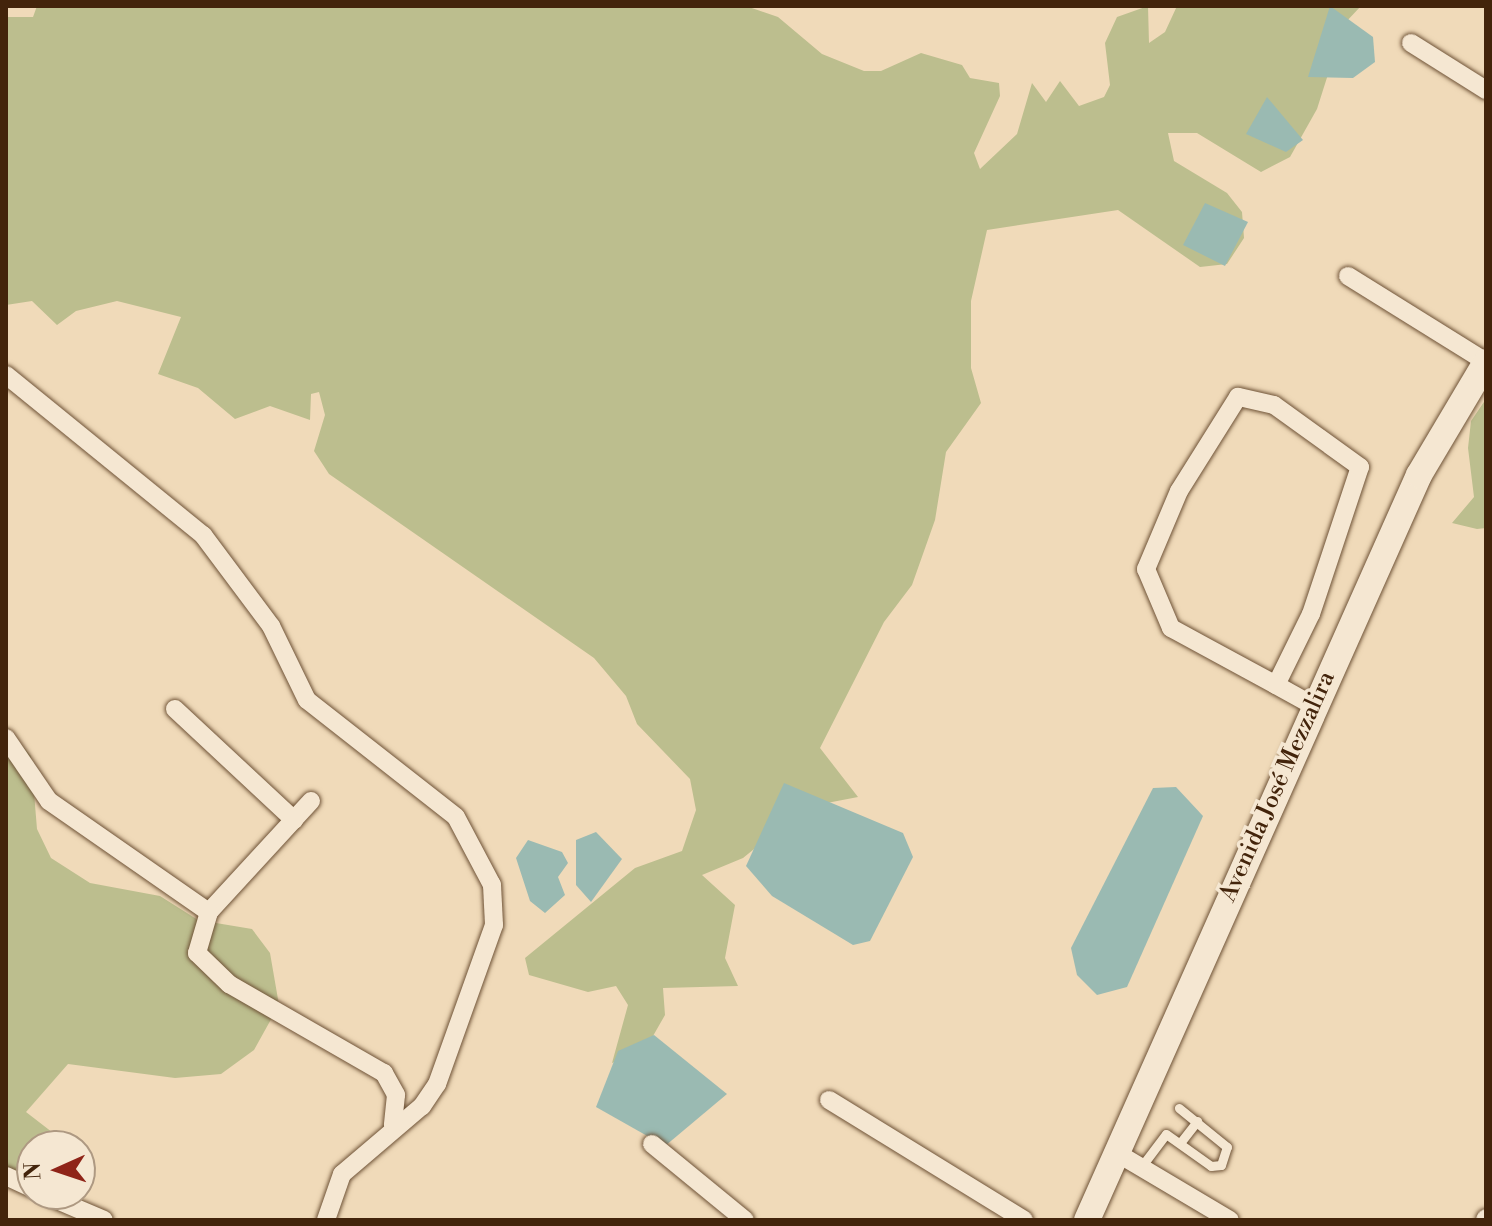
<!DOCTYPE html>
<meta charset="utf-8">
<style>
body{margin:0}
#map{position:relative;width:1492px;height:1226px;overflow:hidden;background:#f0dab9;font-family:"Libre Bodoni",serif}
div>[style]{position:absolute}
.green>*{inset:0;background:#bcbe8e}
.water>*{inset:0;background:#9abab2}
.roads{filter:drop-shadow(0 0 2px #6e5236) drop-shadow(0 0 2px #6e5236)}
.lane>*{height:9px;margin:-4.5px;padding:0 4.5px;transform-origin:4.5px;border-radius:4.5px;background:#f5e7d2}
.street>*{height:18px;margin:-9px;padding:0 9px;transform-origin:9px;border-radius:9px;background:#f5e7d2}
.secondary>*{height:26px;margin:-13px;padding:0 13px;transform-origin:13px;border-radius:13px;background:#f5e7d2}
span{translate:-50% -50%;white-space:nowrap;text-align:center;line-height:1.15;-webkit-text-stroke:7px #f5e7d2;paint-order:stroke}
.street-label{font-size:24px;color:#43240b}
.frame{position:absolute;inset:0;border:8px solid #43240b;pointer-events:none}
.north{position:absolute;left:16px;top:1130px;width:80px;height:80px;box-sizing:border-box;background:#f5e7d2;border:2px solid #ae9982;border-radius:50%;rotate:267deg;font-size:22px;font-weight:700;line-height:32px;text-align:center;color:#43240b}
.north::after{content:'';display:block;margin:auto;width:28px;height:36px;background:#8f2418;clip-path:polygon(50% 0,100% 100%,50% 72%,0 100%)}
</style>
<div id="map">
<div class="green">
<div style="clip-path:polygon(37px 6px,746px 6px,778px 17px,822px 54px,864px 71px,881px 71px,921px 53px,962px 65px,970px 78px,999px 83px,1000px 96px,974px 153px,980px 169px,1017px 134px,1032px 83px,1046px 102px,1060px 81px,1079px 106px,1104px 97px,1110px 85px,1105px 43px,1117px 17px,1148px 6px,1149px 43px,1165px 32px,1177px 6px,1361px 6px,1344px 24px,1317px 109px,1290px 157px,1261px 172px,1197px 133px,1168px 133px,1174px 161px,1227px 193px,1242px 212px,1244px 238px,1227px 264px,1200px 267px,1118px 210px,987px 230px,971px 301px,971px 368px,981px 403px,946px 452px,935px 520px,912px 585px,884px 622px,820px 748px,858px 797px,806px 807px,743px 858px,702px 875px,735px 905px,725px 958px,738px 986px,663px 988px,665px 1015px,645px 1050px,612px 1063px,628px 1005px,616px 986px,588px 992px,529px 975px,525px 958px,635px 868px,682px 851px,696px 810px,690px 779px,637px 724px,626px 696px,594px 658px,329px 474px,314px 451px,325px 415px,319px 392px,311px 394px,310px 420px,270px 406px,235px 419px,198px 388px,158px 374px,181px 317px,117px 301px,76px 311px,57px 325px,32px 301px,6px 305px,6px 17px,33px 17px)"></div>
<div style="clip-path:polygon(1486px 399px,1486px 528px,1477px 529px,1452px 523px,1474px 497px,1468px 448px,1471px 421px)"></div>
<div style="clip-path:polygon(6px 727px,31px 756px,37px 829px,51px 858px,90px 883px,160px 896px,198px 920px,252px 929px,270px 953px,279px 1005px,254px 1050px,221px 1074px,175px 1078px,68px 1064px,26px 1112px,70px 1146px,32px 1146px,32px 1177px,25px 1179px,6px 1174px)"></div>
</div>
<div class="water">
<div style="clip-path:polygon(1330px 6px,1373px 37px,1375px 62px,1353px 78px,1308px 77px)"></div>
<div style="clip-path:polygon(1267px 97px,1303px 140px,1286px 152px,1246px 134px)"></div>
<div style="clip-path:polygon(1205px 203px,1248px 222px,1225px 266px,1183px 245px)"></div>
<div style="clip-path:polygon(784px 783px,903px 833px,913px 857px,870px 941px,853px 945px,772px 896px,746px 866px)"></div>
<div style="clip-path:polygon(1176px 787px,1203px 816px,1127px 987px,1097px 995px,1077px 975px,1071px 948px,1153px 788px)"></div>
<div style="clip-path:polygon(596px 832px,622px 859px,591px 902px,576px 885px,576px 840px)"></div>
<div style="clip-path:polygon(528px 840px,562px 852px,568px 863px,558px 877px,565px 895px,545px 913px,530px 901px,516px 858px)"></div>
<div style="clip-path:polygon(654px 1035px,727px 1094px,665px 1146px,596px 1107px,618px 1051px)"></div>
</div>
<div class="roads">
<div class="lane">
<div style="left:1180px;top:1143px;width:28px;rotate:-52deg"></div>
<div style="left:1141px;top:1167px;width:41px;rotate:-52.9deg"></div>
<div style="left:1166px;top:1134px;width:55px;rotate:35.4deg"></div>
<div style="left:1211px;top:1166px;width:10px;rotate:-6deg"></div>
<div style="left:1221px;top:1165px;width:19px;rotate:-72deg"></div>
<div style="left:1227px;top:1147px;width:62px;rotate:-140.9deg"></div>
</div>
<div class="street">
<div style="left:1411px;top:43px;width:89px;rotate:32.1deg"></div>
<div style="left:1348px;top:276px;width:163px;rotate:31.9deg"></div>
<div style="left:6px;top:375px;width:254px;rotate:39.1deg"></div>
<div style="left:203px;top:535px;width:114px;rotate:53.2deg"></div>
<div style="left:271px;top:626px;width:82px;rotate:64.1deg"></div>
<div style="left:307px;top:700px;width:189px;rotate:38.1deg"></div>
<div style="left:456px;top:817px;width:77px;rotate:62.1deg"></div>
<div style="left:492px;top:885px;width:40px;rotate:87.1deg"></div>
<div style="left:494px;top:925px;width:169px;rotate:109.7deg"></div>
<div style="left:437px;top:1084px;width:27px;rotate:124deg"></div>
<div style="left:422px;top:1106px;width:105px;rotate:139.6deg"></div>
<div style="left:342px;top:1174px;width:49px;rotate:109.2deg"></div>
<div style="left:1276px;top:685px;width:79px;rotate:-63.8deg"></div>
<div style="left:1311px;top:614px;width:155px;rotate:-71.6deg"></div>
<div style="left:1360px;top:467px;width:106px;rotate:-144.2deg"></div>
<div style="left:1274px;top:405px;width:37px;rotate:-167deg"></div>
<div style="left:1238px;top:397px;width:111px;rotate:122.1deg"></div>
<div style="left:1179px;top:491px;width:85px;rotate:112.9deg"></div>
<div style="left:1146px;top:569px;width:64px;rotate:67deg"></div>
<div style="left:1171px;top:628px;width:119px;rotate:28.5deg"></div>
<div style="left:1276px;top:685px;width:43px;rotate:28.9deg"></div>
<div style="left:175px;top:709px;width:163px;rotate:43deg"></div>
<div style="left:6px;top:738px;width:76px;rotate:55.7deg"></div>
<div style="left:49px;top:801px;width:195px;rotate:34.8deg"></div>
<div style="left:311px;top:801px;width:151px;rotate:132.6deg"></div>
<div style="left:209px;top:912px;width:43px;rotate:106.3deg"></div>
<div style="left:197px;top:953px;width:45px;rotate:44.1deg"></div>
<div style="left:229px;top:984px;width:179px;rotate:29.9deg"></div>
<div style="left:384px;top:1073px;width:25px;rotate:61deg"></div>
<div style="left:396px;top:1095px;width:30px;rotate:96deg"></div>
<div style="left:829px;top:1100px;width:229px;rotate:31.6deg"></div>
<div style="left:652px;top:1144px;width:120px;rotate:39.3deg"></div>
<div style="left:1117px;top:1153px;width:131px;rotate:30.7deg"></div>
<div style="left:6px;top:1176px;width:29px;rotate:25deg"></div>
<div style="left:43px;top:1194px;width:66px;rotate:23.1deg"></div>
<div style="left:1485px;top:1220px;width:2px;rotate:-63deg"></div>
</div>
<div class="secondary">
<div style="left:1087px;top:1220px;width:816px;rotate:-65.98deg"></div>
<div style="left:1419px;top:475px;width:131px;rotate:-59.3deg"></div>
</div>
</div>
<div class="street-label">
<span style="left:1278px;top:787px;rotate:-66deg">Avenida José Mezzalira</span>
</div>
<div class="frame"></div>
<div class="north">N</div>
</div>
